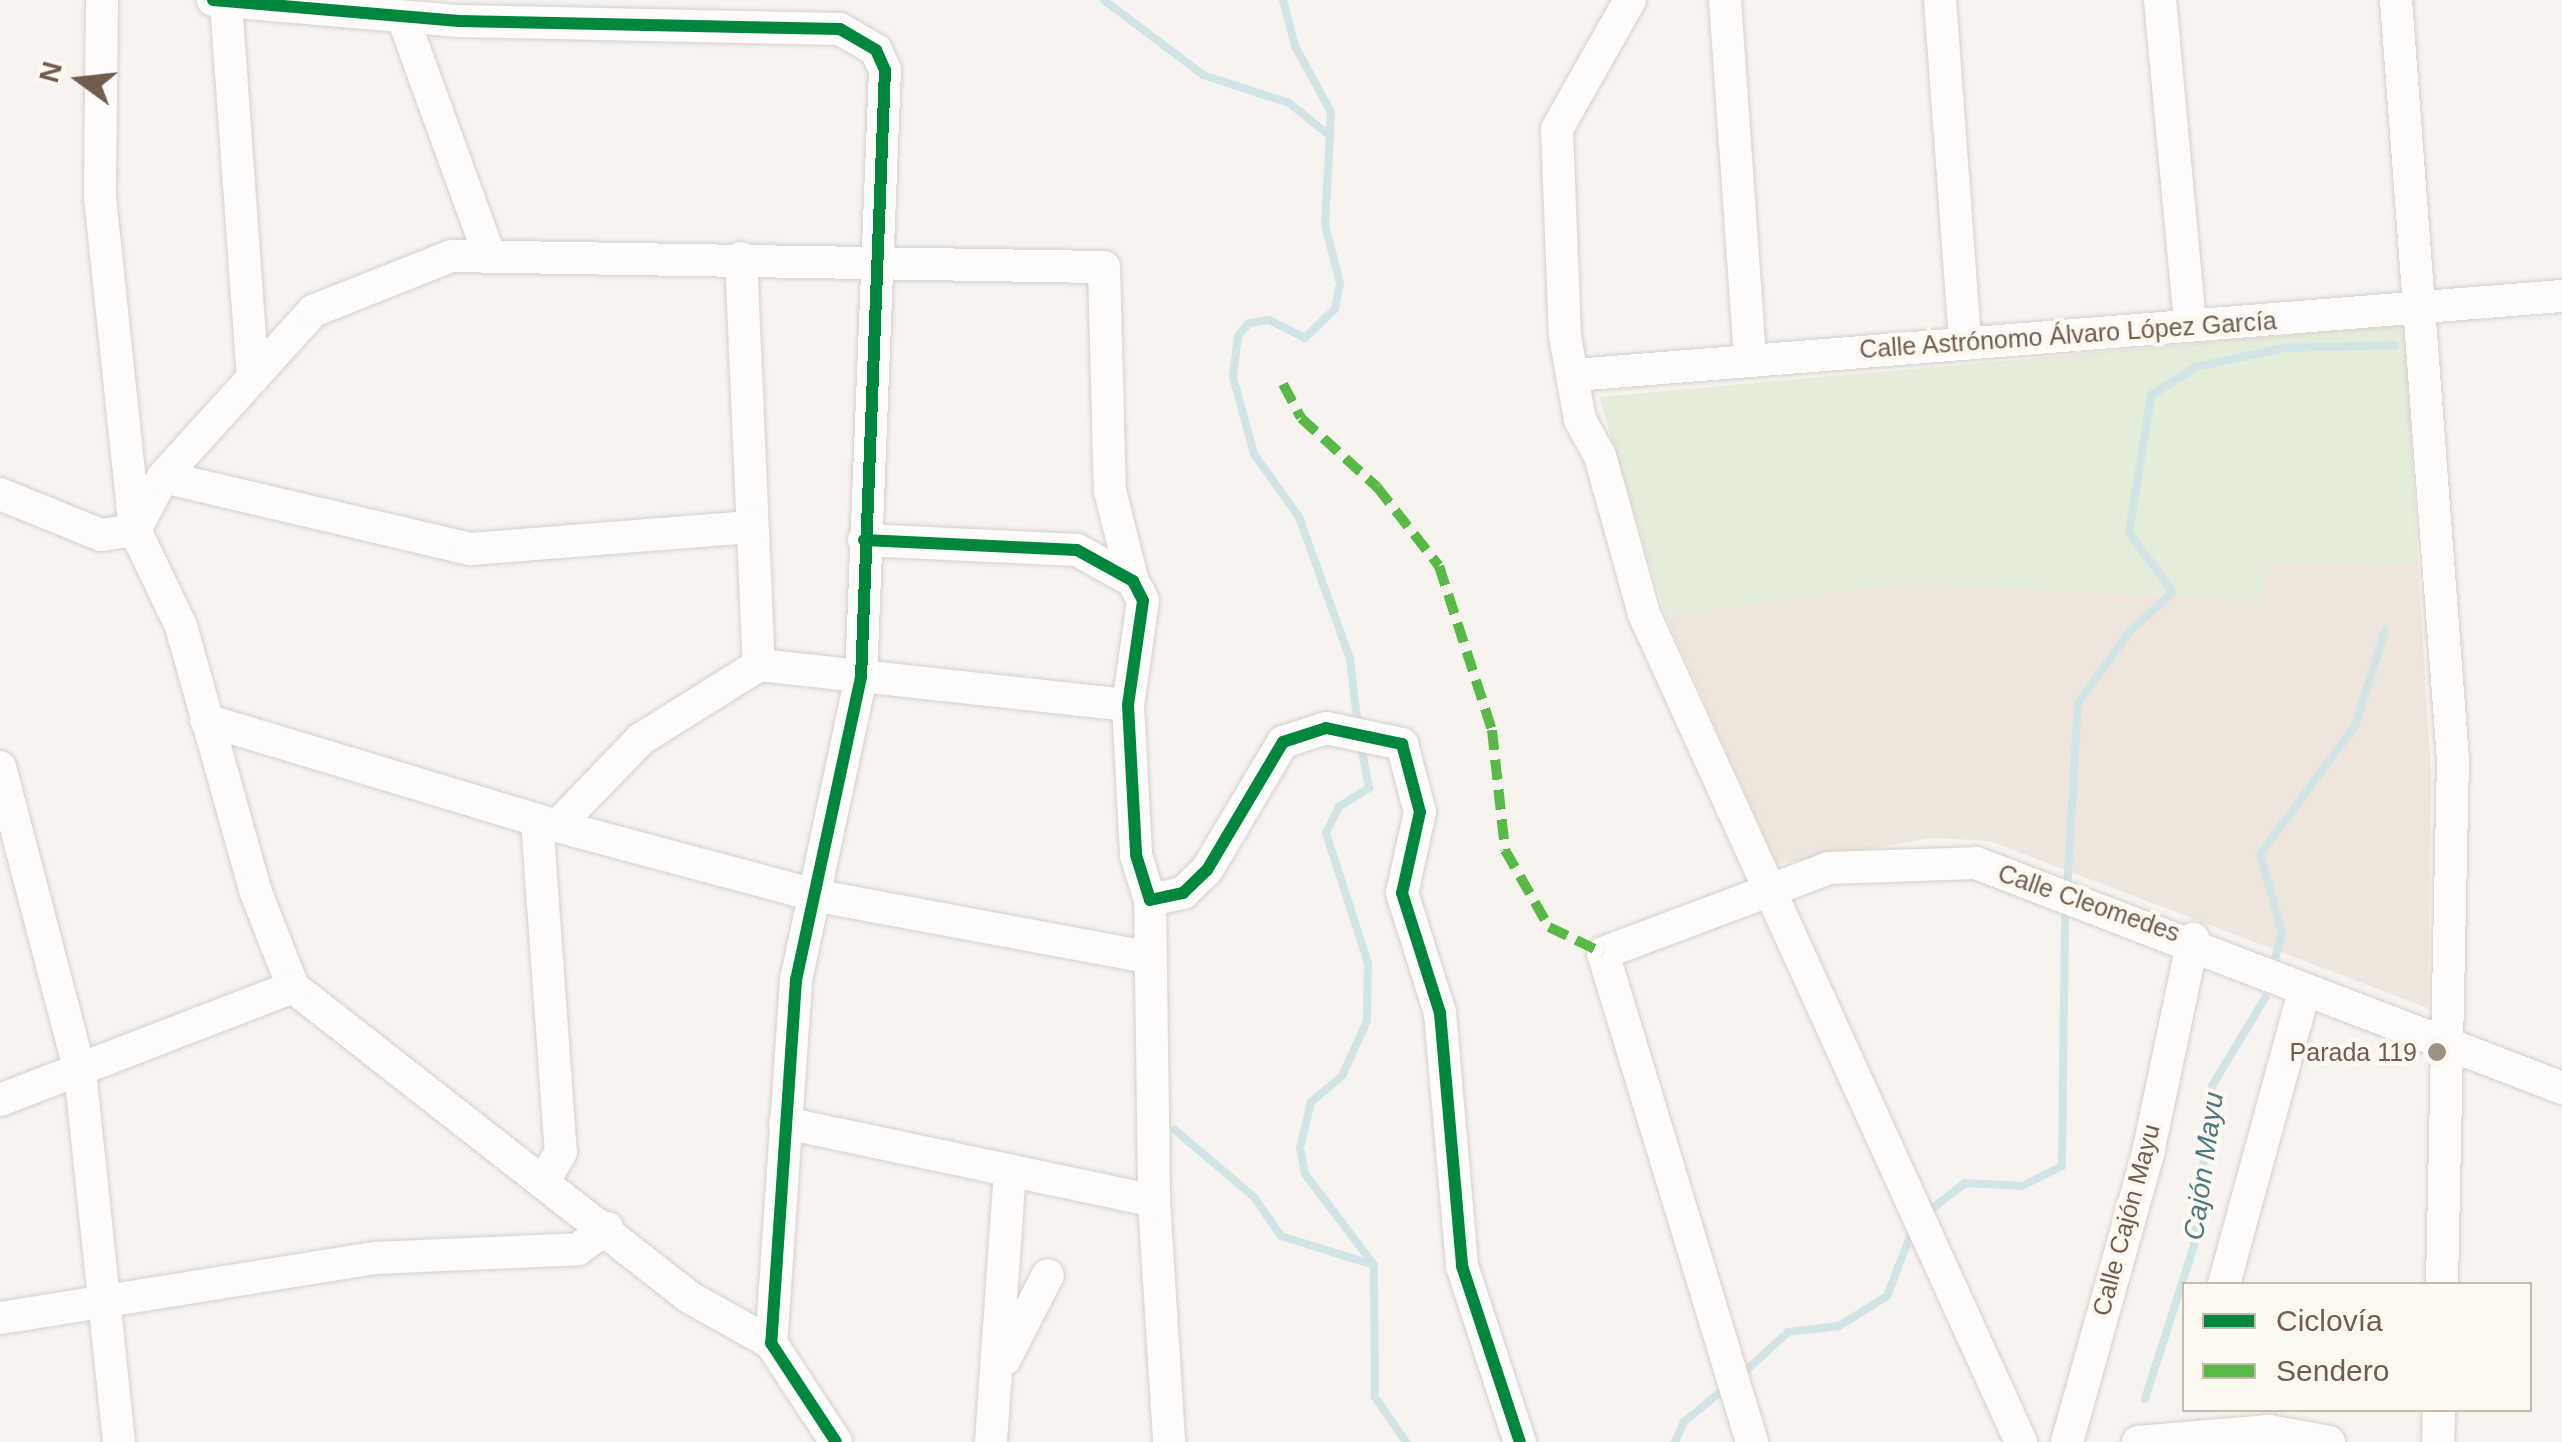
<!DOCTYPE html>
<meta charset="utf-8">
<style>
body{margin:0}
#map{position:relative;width:2562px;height:1442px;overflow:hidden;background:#f6f3ee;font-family:Arial,sans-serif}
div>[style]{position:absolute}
.residential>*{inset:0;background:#eee6dc}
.green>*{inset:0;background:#e4ecda}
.stream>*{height:8px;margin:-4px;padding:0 4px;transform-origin:4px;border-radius:4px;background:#d1e4e6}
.roads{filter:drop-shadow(0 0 2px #d6d0cc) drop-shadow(0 0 2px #d6d0cc)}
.minor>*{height:32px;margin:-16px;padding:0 16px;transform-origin:16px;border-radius:16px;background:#fefdfc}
.quiet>*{height:10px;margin-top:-5px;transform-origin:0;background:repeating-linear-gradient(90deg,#58b947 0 20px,transparent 0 30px)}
.cycleway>*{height:12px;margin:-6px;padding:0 6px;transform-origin:6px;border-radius:6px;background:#00873e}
.dots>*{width:28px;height:28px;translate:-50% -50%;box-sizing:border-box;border:5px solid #fdf8f0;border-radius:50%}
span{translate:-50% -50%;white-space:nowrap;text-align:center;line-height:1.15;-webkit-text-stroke:8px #fdf8f0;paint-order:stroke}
.street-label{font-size:25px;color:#725c50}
.poi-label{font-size:25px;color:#725c50}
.right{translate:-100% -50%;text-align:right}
.water-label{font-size:28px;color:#4c7a82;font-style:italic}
.legend{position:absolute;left:2182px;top:1282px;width:350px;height:130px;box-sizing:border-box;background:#fdf8f0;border:2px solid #c5bab0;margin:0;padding:12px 18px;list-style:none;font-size:30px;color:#725c50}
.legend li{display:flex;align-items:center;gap:20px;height:50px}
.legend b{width:50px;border:2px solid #c5bab0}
.north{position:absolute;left:30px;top:30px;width:100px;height:100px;-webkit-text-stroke:8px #fdf8f0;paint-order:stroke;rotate:285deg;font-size:28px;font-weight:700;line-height:40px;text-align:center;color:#725c50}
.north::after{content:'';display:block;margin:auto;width:35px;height:45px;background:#725c50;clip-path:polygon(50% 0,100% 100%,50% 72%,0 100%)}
</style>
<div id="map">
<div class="residential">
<div style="clip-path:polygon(2418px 562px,2431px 772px,2428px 1008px,1989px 841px,1933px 838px,1777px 864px,1666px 616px,1901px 583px,2258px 600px,2268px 565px)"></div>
</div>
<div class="green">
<div style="clip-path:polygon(2405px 325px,2418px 562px,2269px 565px,2259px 600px,1901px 583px,1666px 616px,1599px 397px)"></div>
</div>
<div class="stream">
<div style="left:1104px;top:0;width:124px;rotate:37.1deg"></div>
<div style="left:1203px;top:75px;width:90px;rotate:18deg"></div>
<div style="left:1289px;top:103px;width:53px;rotate:38.8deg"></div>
<div style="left:1283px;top:0;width:48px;rotate:75.4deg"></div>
<div style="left:1295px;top:46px;width:75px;rotate:61.4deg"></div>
<div style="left:1331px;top:112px;width:113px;rotate:93deg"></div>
<div style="left:1325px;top:225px;width:60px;rotate:75.5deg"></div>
<div style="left:1340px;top:283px;width:26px;rotate:101deg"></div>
<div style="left:1335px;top:309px;width:42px;rotate:136deg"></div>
<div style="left:1305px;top:338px;width:40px;rotate:-153.4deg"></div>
<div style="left:1269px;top:320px;width:20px;rotate:171deg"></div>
<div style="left:1249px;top:323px;width:17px;rotate:130deg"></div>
<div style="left:1238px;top:336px;width:41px;rotate:97deg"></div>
<div style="left:1233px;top:377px;width:80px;rotate:74.7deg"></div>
<div style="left:1254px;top:454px;width:77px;rotate:54.5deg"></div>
<div style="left:1299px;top:517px;width:151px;rotate:70.2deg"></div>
<div style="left:1350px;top:659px;width:68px;rotate:83.3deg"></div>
<div style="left:1361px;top:746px;width:43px;rotate:79.2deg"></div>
<div style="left:1369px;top:788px;width:36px;rotate:148deg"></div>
<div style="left:1339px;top:807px;width:29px;rotate:117deg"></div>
<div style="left:1326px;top:833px;width:137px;rotate:72.1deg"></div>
<div style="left:1368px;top:963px;width:58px;rotate:91deg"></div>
<div style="left:1367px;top:1021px;width:60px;rotate:114.4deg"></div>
<div style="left:1342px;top:1076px;width:40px;rotate:140deg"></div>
<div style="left:1311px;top:1102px;width:47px;rotate:103.4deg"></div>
<div style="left:1300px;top:1148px;width:26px;rotate:79deg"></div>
<div style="left:1305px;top:1174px;width:114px;rotate:52.8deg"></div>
<div style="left:1374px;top:1265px;width:132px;rotate:89.6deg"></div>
<div style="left:1375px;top:1397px;width:55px;rotate:55.4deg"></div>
<div style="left:2067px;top:889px;width:186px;rotate:-86.6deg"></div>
<div style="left:2078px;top:703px;width:89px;rotate:-54.2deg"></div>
<div style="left:2130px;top:631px;width:58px;rotate:-42.2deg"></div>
<div style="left:2173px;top:592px;width:74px;rotate:-126.7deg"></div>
<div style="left:2129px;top:533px;width:140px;rotate:-80.9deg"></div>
<div style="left:2151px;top:395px;width:53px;rotate:-31.9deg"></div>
<div style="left:2196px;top:367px;width:90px;rotate:-12.2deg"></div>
<div style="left:2284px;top:348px;width:111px;rotate:-1.5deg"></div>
<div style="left:2276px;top:955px;width:23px;rotate:-75deg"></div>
<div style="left:2282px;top:933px;width:82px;rotate:-105.6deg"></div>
<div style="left:2260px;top:854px;width:159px;rotate:-53.4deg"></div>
<div style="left:2355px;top:726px;width:100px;rotate:-72.5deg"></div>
<div style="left:1175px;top:1130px;width:104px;rotate:40.3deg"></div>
<div style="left:1254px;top:1197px;width:47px;rotate:55.3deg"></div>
<div style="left:1281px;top:1236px;width:97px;rotate:17.3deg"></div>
<div style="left:1925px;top:1214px;width:51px;rotate:-37.8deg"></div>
<div style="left:1965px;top:1183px;width:57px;rotate:3deg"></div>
<div style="left:2022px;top:1186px;width:45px;rotate:-26.6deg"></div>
<div style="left:2062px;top:1166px;width:258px;rotate:-89.3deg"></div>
<div style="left:1740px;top:1376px;width:65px;rotate:-42.5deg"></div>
<div style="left:1788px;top:1332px;width:51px;rotate:-6.7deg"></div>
<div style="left:1839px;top:1326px;width:57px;rotate:-32deg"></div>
<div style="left:1887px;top:1296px;width:72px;rotate:-68.8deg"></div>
<div style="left:2145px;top:1399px;width:162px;rotate:-72.3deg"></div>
<div style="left:2194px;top:1245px;width:160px;rotate:-83.5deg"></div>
<div style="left:2212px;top:1086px;width:103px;rotate:-58.9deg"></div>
<div style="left:1675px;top:1442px;width:22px;rotate:-66deg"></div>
<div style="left:1684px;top:1422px;width:53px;rotate:-39.7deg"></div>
</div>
<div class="roads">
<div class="minor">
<div style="left:102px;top:0;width:197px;rotate:90.6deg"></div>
<div style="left:100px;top:197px;width:335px;rotate:84deg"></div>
<div style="left:213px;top:0;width:247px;rotate:4.9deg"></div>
<div style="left:459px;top:21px;width:381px;rotate:1.2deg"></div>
<div style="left:840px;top:29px;width:42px;rotate:30.3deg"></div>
<div style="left:876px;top:50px;width:22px;rotate:66deg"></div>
<div style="left:885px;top:70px;width:607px;rotate:92.26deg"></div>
<div style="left:861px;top:677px;width:310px;rotate:102.1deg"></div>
<div style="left:796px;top:980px;width:364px;rotate:93.9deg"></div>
<div style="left:771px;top:1343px;width:118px;rotate:56.7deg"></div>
<div style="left:1630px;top:0;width:148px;rotate:119.5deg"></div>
<div style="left:1557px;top:129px;width:207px;rotate:87.8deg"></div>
<div style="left:1565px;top:336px;width:85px;rotate:79.9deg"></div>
<div style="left:1580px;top:420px;width:41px;rotate:60.9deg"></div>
<div style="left:1600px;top:456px;width:164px;rotate:74.4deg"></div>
<div style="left:1644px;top:614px;width:910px;rotate:65.52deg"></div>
<div style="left:1725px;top:0;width:359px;rotate:86deg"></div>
<div style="left:1940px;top:0;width:345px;rotate:85.8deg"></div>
<div style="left:2160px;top:0;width:326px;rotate:84.7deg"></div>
<div style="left:2396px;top:0;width:761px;rotate:85.71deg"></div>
<div style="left:2453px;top:759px;width:525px;rotate:91.2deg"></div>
<div style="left:226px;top:3px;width:376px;rotate:85.9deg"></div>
<div style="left:403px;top:18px;width:249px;rotate:70deg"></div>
<div style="left:741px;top:258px;width:407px;rotate:87.5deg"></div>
<div style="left:1575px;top:375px;width:990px;rotate:-4.58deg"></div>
<div style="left:163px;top:477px;width:316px;rotate:13.2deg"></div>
<div style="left:471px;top:549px;width:280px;rotate:-4.5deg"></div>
<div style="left:0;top:494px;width:109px;rotate:22.1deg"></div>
<div style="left:101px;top:535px;width:34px;rotate:-8deg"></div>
<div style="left:135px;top:530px;width:106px;rotate:64.4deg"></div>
<div style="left:181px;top:626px;width:274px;rotate:74.3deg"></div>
<div style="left:255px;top:890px;width:104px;rotate:68.6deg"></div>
<div style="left:293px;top:987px;width:503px;rotate:38.05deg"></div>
<div style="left:689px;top:1297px;width:94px;rotate:29.3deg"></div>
<div style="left:135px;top:530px;width:60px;rotate:-62.2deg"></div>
<div style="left:163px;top:477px;width:224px;rotate:-47.9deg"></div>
<div style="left:313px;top:311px;width:149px;rotate:-21.7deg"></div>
<div style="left:451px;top:256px;width:653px;rotate:0.97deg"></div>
<div style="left:1104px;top:267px;width:224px;rotate:88.5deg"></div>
<div style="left:1110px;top:491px;width:90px;rotate:75.8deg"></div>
<div style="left:864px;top:540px;width:213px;rotate:2.7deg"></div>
<div style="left:1077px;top:550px;width:64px;rotate:29deg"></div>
<div style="left:1133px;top:581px;width:22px;rotate:63deg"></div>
<div style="left:1143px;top:601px;width:105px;rotate:98.2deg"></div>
<div style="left:1128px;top:705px;width:150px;rotate:86.9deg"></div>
<div style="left:1136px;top:855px;width:47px;rotate:72.7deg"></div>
<div style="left:1150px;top:900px;width:34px;rotate:-12deg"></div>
<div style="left:1183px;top:893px;width:33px;rotate:-44deg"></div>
<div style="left:1207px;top:870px;width:149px;rotate:-59.3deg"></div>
<div style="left:1283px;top:742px;width:45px;rotate:-18deg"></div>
<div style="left:1326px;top:728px;width:78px;rotate:11.9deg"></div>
<div style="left:1402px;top:744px;width:70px;rotate:75.2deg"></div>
<div style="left:1420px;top:812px;width:83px;rotate:102.5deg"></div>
<div style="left:1402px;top:893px;width:126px;rotate:72.4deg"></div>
<div style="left:1440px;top:1013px;width:254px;rotate:85deg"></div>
<div style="left:1462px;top:1266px;width:185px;rotate:71.8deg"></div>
<div style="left:206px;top:720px;width:367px;rotate:16.8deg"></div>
<div style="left:557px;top:826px;width:121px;rotate:-46deg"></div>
<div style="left:641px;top:739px;width:139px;rotate:-32.1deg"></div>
<div style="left:759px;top:665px;width:371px;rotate:6.2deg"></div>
<div style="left:0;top:767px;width:314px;rotate:75.3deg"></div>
<div style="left:80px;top:1071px;width:373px;rotate:84deg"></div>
<div style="left:537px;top:820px;width:333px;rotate:85.9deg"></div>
<div style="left:561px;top:1152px;width:31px;rotate:121deg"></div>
<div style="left:557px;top:826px;width:270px;rotate:15deg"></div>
<div style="left:818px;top:896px;width:335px;rotate:10.5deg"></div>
<div style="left:1150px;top:900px;width:301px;rotate:89.2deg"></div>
<div style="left:1154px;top:1201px;width:241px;rotate:86.4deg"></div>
<div style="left:0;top:1100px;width:314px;rotate:-21.1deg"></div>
<div style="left:785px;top:1123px;width:377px;rotate:11.9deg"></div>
<div style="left:2224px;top:1284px;width:303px;rotate:-74.7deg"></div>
<div style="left:0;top:1318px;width:380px;rotate:-9.1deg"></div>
<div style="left:375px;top:1258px;width:203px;rotate:-2.5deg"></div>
<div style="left:578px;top:1249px;width:36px;rotate:-36deg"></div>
<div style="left:1005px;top:1359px;width:94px;rotate:-62.9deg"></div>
<div style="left:991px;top:1442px;width:272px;rotate:-86deg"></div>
<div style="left:1752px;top:1442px;width:511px;rotate:-106.95deg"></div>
<div style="left:1603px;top:953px;width:241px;rotate:-20.6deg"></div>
<div style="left:1829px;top:868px;width:147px;rotate:-1.9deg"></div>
<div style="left:1976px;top:863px;width:628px;rotate:21deg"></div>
<div style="left:2067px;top:1442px;width:300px;rotate:-74.3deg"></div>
<div style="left:2148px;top:1153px;width:219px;rotate:-78.1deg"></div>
<div style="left:2138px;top:1442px;width:131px;rotate:-4.8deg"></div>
<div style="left:2269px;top:1431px;width:61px;rotate:10.4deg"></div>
<div style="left:2438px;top:1442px;width:32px;rotate:-88deg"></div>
</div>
</div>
<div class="quiet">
<div style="left:1283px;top:384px;width:38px;rotate:62deg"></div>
<div style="left:1301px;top:418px;width:103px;rotate:42.2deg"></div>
<div style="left:1377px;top:487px;width:100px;rotate:51.9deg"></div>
<div style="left:1439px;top:566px;width:172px;rotate:72.1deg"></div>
<div style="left:1492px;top:730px;width:121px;rotate:83.8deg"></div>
<div style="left:1505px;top:850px;width:89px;rotate:60.3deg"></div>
<div style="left:1549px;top:927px;width:60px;rotate:25.7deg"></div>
</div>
<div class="cycleway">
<div style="left:213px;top:0;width:247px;rotate:4.9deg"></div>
<div style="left:459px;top:21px;width:381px;rotate:1.2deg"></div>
<div style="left:840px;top:29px;width:42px;rotate:30.3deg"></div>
<div style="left:876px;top:50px;width:22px;rotate:66deg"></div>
<div style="left:885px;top:70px;width:607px;rotate:92.26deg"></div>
<div style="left:861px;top:677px;width:310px;rotate:102.1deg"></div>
<div style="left:796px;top:980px;width:364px;rotate:93.9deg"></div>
<div style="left:771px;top:1343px;width:118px;rotate:56.7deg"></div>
<div style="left:864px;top:540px;width:213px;rotate:2.7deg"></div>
<div style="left:1077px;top:550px;width:64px;rotate:29deg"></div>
<div style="left:1133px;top:581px;width:22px;rotate:63deg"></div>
<div style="left:1143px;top:601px;width:105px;rotate:98.2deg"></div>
<div style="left:1128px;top:705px;width:150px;rotate:86.9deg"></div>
<div style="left:1136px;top:855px;width:47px;rotate:72.7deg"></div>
<div style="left:1150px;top:900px;width:34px;rotate:-12deg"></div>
<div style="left:1183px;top:893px;width:33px;rotate:-44deg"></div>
<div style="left:1207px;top:870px;width:149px;rotate:-59.3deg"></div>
<div style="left:1283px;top:742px;width:45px;rotate:-18deg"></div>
<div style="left:1326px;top:728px;width:78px;rotate:11.9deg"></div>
<div style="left:1402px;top:744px;width:70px;rotate:75.2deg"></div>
<div style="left:1420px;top:812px;width:83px;rotate:102.5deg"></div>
<div style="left:1402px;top:893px;width:126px;rotate:72.4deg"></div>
<div style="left:1440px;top:1013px;width:254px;rotate:85deg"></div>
<div style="left:1462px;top:1266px;width:185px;rotate:71.8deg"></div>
</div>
<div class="dots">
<div style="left:2437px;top:1052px;background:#a09187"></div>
</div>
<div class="street-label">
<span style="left:2068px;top:335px;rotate:-4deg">Calle Astrónomo Álvaro López García</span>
<span style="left:2089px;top:903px;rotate:19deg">Calle Cleomedes</span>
<span style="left:2126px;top:1220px;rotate:-75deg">Calle Cajón Mayu</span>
</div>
<div class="poi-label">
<span class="right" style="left:2417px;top:1052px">Parada 119</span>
</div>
<div class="water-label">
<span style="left:2204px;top:1166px;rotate:-82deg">Cajón Mayu</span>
</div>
<ul class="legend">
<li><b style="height:12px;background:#00873e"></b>Ciclovía</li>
<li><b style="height:12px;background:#58b947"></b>Sendero</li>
</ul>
<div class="north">N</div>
</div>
